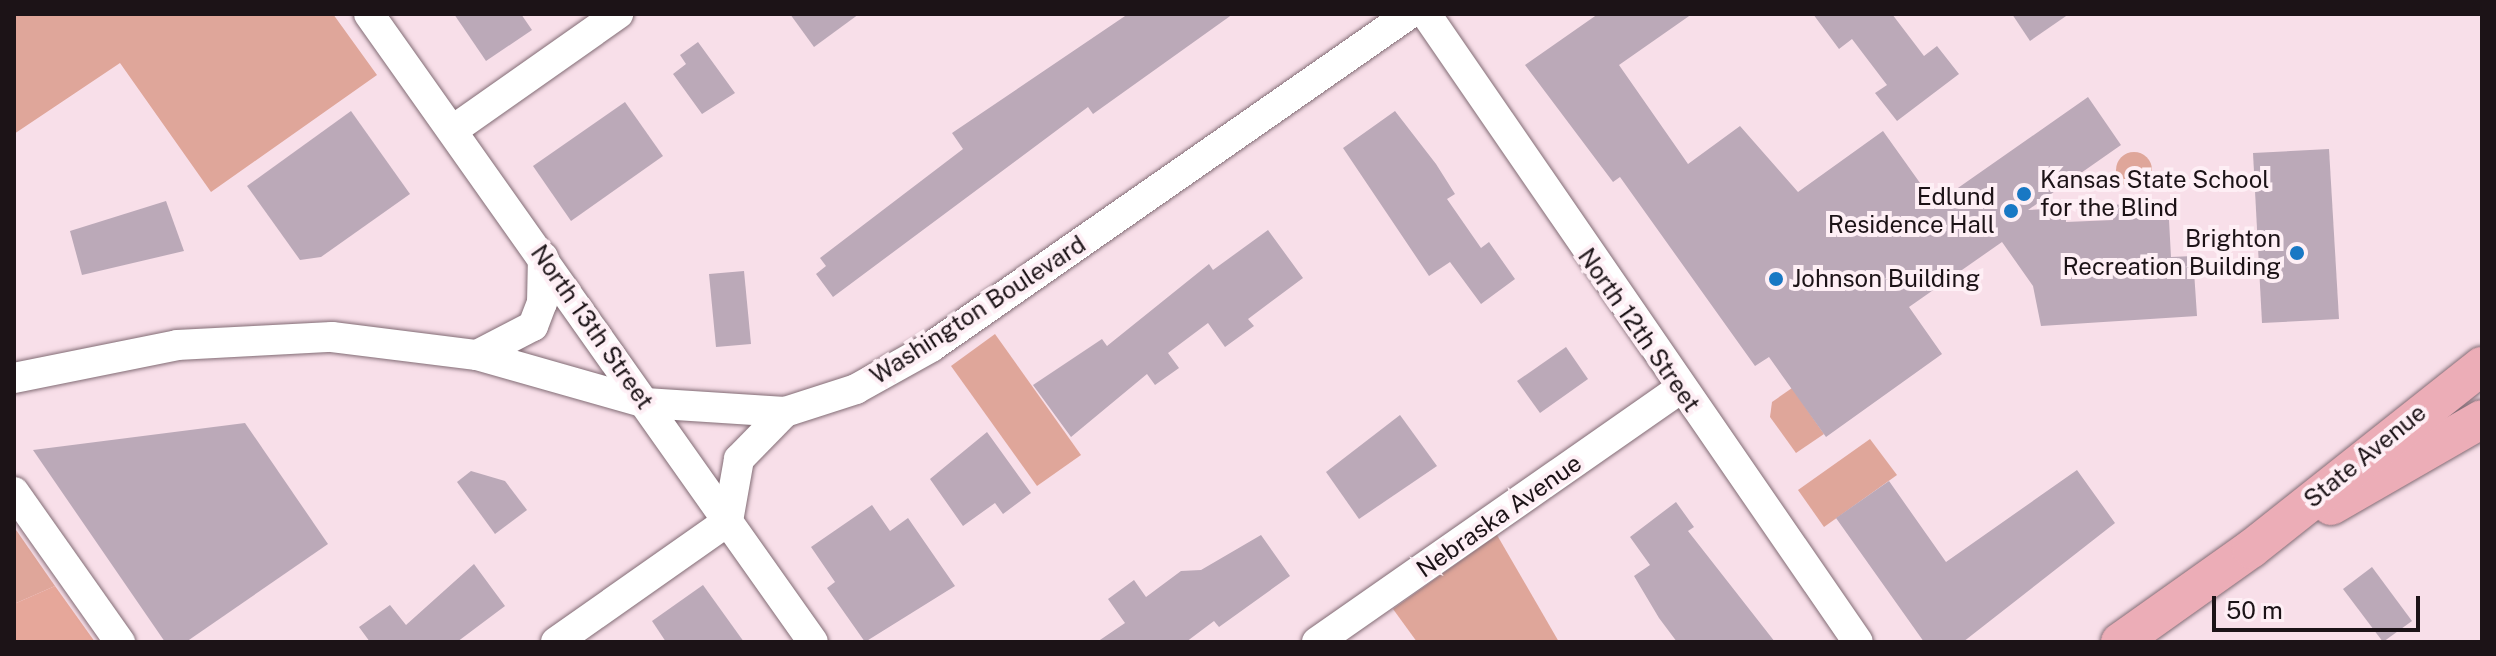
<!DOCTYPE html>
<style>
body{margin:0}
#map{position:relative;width:2496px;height:656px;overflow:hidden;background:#f8dfe9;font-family:"Public Sans",sans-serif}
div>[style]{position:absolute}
.green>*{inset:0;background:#dfa69a}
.round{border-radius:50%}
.forest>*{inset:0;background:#e6a79a}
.building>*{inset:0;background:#bba9b8}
.roads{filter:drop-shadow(0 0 2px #826c75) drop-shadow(0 0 2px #826c75)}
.minor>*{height:30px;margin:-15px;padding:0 15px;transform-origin:15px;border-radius:15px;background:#fff}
.major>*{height:38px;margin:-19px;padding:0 19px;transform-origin:19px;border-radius:19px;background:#ecadb7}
.dots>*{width:22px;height:22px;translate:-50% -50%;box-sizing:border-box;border:4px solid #feeff5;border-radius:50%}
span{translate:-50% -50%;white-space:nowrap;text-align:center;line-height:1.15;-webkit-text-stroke:8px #feeff5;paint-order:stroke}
.poi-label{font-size:24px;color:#1c1317}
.left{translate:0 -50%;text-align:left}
.right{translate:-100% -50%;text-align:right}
.street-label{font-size:24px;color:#1c1317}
.frame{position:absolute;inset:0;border:16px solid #1c1317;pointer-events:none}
.scale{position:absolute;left:2212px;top:596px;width:208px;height:36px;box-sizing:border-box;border:4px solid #1c1317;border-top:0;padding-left:10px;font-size:24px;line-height:28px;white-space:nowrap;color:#1c1317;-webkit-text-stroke:6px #feeff5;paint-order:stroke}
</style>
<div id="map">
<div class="green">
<div style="clip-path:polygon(14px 14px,333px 14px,377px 75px,211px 192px,120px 63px,14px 134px)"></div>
<div class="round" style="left:2116px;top:152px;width:36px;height:36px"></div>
<div style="clip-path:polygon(995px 334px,1081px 455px,1037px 486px,951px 366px)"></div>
<div style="clip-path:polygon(1792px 388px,1824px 434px,1796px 453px,1770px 417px,1772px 402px)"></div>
<div style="clip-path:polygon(1870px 439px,1897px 475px,1824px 527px,1798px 490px)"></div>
<div style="clip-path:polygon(14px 527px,55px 586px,14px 604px)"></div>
<div style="clip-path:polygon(1497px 535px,1559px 642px,1417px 642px,1393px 609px)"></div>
</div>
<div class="forest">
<div style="clip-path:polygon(55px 586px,95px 642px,14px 642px,14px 604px)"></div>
</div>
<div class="building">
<div style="clip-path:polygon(454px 14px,521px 14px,532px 30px,486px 61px)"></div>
<div style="clip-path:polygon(790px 14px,859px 14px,814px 47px)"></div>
<div style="clip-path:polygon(1128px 14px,1233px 14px,1093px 114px,1088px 107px,833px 297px,816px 274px,826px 266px,820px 258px,963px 149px,952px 133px)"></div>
<div style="clip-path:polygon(1598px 14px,1692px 14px,1619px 65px,1688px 164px,1740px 126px,1798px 192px,1883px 131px,1935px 204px,2088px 97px,2121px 145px,2028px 210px,2066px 208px,2066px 222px,2113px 220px,2112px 205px,2168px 201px,2171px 257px,2193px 256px,2197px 316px,2041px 326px,2033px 286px,2002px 242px,1909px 307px,1942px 354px,1826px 437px,1769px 357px,1755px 366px,1620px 177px,1613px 182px,1525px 65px)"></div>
<div style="clip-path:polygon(1813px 14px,1892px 14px,1924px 56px,1937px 46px,1959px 74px,1897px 121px,1875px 93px,1887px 85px,1852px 39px,1839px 49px)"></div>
<div style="clip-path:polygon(2012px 14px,2069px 14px,2030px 41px)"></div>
<div style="clip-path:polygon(698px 42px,735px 93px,702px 114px,673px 74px,686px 64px,680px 55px)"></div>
<div style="clip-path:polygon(625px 102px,663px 156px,571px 221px,533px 166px)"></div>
<div style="clip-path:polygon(351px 111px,410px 194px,321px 257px,300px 260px,247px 186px)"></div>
<div style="clip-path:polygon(1395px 111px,1436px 164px,1455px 194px,1447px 199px,1481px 248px,1489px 242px,1515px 279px,1481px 304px,1450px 262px,1429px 276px,1343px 148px)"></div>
<div style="clip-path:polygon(2329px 149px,2339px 319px,2262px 323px,2253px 153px)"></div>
<div style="clip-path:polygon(166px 201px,184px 251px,82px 275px,70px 231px)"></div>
<div style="clip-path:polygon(1268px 230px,1303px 278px,1248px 319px,1254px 326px,1225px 347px,1208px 323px,1168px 353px,1179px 368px,1155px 385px,1147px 374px,1071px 437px,1033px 385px,1102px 339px,1107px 346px,1209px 264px,1213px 270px)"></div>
<div style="clip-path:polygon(744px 271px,751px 344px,716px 347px,709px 274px)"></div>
<div style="clip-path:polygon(1566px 347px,1588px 379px,1540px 413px,1517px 381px)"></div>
<div style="clip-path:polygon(1400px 415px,1437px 466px,1359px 519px,1326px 472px)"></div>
<div style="clip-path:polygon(245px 423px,328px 544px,186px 642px,165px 642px,33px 450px)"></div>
<div style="clip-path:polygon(987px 432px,1031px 493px,1003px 514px,995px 503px,963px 526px,930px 479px)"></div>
<div style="clip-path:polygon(2077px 470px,2115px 523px,1963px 642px,1924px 642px,1836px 518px,1889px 481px,1946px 562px)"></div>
<div style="clip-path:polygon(471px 471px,505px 481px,527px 510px,495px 534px,457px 482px)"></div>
<div style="clip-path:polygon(1676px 502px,1694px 527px,1688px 531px,1775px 642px,1677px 642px,1659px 618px,1634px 576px,1650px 565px,1630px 537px)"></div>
<div style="clip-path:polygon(872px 505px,890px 531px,908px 518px,955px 586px,865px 642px,827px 588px,835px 582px,811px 547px)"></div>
<div style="clip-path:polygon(1261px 535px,1290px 576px,1219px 627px,1214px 621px,1186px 642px,1097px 642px,1125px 623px,1108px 599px,1134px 580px,1146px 597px,1181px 571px,1201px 570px)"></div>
<div style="clip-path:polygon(474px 564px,505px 606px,457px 642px,370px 642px,359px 627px,390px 605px,406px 625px)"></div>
<div style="clip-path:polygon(2372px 567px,2412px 621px,2383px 642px,2343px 589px)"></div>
<div style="clip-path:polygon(703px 585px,744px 642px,666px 642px,652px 621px)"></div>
</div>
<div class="roads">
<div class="minor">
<div style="left:369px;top:14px;width:769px;rotate:54.74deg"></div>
<div style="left:1426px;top:14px;width:762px;rotate:55.48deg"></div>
<div style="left:453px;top:130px;width:202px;rotate:-35.1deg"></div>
<div style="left:477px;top:355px;width:63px;rotate:-27.4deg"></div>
<div style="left:533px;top:326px;width:25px;rotate:-69deg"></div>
<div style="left:542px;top:303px;width:46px;rotate:-88.8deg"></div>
<div style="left:14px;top:378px;width:166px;rotate:-11.4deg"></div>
<div style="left:177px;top:345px;width:155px;rotate:-3deg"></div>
<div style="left:332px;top:337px;width:146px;rotate:7.1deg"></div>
<div style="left:477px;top:355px;width:175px;rotate:15.9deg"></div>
<div style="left:645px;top:403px;width:140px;rotate:3.7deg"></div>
<div style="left:785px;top:412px;width:75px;rotate:-17.9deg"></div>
<div style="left:856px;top:389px;width:86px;rotate:-29.2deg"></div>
<div style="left:931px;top:347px;width:583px;rotate:-34.86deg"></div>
<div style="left:14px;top:492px;width:184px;rotate:54.8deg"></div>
<div style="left:728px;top:521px;width:63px;rotate:-79.9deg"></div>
<div style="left:739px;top:459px;width:66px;rotate:-45.6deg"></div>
<div style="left:556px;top:642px;width:210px;rotate:-35.1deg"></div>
<div style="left:1317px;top:642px;width:442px;rotate:-34.9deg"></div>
</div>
<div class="major">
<div style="left:2331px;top:506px;width:174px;rotate:-29.9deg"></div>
<div style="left:2120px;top:642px;width:161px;rotate:-35.4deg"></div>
<div style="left:2251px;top:549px;width:295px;rotate:-38.4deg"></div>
</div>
</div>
<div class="dots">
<div style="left:2024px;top:194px;background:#1978c4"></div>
<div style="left:2011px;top:211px;background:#1978c4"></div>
<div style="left:2297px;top:253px;background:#1978c4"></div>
<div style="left:1776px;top:279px;background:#1978c4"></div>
</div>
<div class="poi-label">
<span class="left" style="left:2040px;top:194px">Kansas State School<br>for the Blind</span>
<span class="right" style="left:1995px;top:211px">Edlund<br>Residence Hall</span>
<span class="right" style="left:2281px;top:253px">Brighton<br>Recreation Building</span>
<span class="left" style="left:1792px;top:279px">Johnson Building</span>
</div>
<div class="street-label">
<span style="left:978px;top:310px;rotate:-33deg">Washington Boulevard</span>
<span style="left:592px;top:327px;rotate:55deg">North 13th Street</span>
<span style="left:1639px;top:330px;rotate:55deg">North 12th Street</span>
<span style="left:2365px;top:456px;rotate:-39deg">State Avenue</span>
<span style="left:1499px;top:516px;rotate:-35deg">Nebraska Avenue</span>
</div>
<div class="frame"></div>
<div class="scale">50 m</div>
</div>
